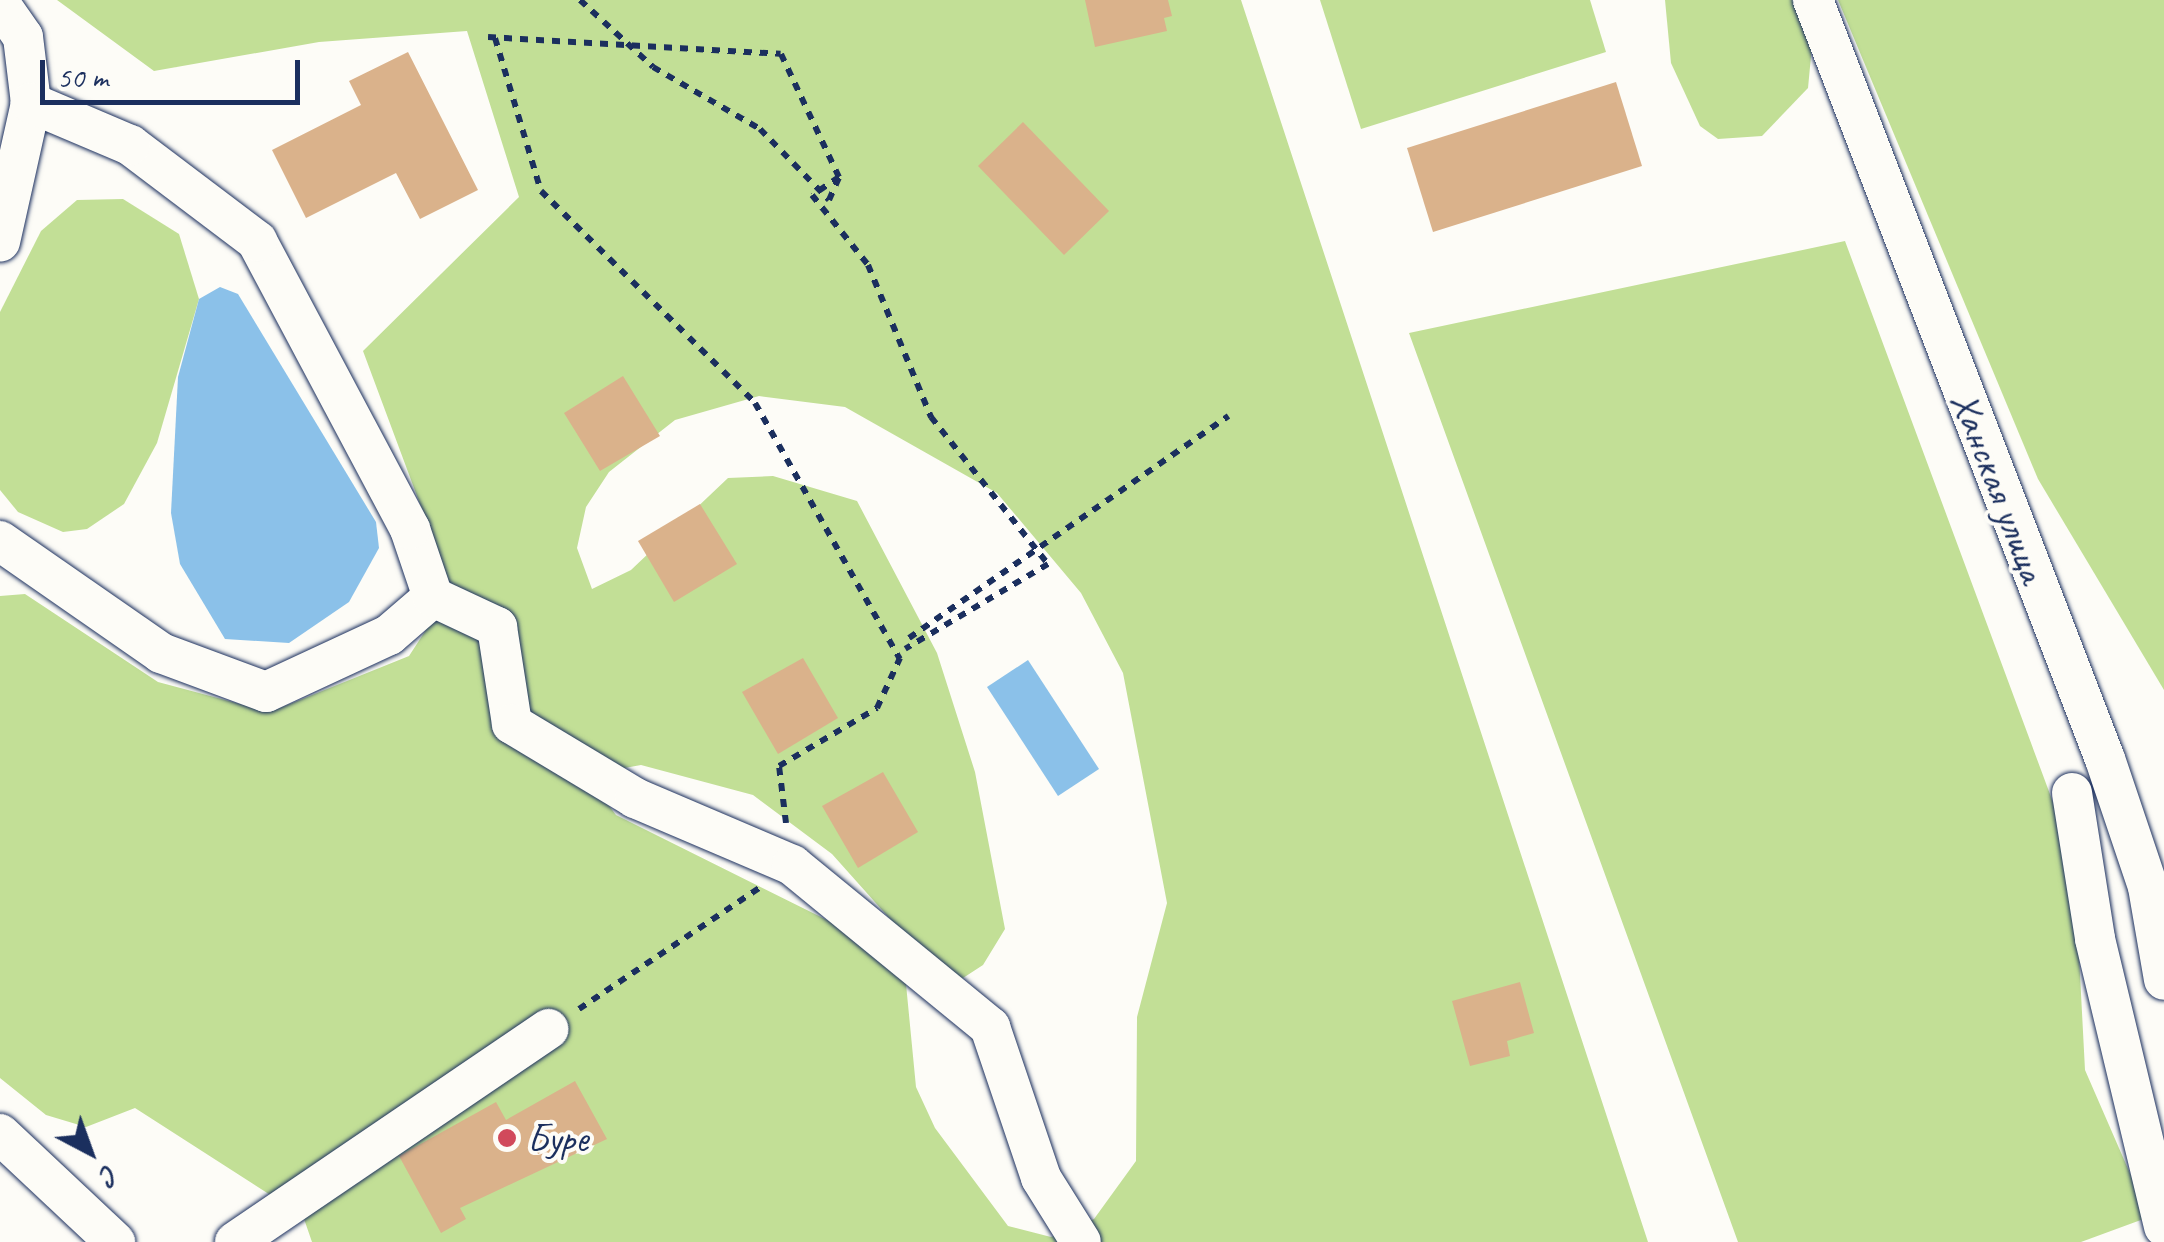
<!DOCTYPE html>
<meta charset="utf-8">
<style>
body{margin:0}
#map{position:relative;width:2164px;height:1242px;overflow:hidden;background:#fdfcf7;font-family:Caveat,sans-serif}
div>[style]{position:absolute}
.green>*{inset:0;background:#c2df96}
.water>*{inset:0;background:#8bc1e9}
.building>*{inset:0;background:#dab28b}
.path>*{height:6px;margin-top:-3px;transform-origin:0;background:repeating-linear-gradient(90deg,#1b2f5e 0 8px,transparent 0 16px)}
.roads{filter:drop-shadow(0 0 2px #1b2f5e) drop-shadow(0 0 2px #1b2f5e)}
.minor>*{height:40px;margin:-20px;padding:0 20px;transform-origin:20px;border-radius:20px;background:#fdfcf7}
.path-bridge>*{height:6px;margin-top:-3px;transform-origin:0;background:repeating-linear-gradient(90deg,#1b2f5e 0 8px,transparent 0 16px)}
.dots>*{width:28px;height:28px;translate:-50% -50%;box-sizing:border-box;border:5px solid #fdfcf7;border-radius:50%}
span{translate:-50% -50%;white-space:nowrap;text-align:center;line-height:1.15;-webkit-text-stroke:8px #fdfcf7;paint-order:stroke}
.street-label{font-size:40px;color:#1b2f5e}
.poi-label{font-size:40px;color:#1b2f5e}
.left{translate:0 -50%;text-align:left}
.north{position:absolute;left:40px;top:1102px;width:100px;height:100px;-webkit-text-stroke:8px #fdfcf7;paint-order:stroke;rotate:139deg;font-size:28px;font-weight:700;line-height:40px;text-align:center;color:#1b2f5e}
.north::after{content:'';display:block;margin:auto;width:35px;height:45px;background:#1b2f5e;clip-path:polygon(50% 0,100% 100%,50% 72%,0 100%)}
.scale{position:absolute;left:40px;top:60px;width:260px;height:45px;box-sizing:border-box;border:5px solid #1b2f5e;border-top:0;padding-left:12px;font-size:30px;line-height:35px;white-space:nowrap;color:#1b2f5e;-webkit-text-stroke:8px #fdfcf7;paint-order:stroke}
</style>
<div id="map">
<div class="green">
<div style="clip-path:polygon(evenodd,57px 0,1241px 0,1648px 1242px,312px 1242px,303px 1216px,135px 1108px,86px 1127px,46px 1115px,0 1078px,0 596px,25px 594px,158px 682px,270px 712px,409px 656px,452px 590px,363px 351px,519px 197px,467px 31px,319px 42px,154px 71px,57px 0,759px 396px,845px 407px,997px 493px,1081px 593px,1123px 673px,1167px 903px,1137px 1017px,1136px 1161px,1094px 1219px,1051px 1237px,1008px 1226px,935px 1128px,916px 1087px,906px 984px,831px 922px,616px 815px,600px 794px,597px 773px,641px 765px,753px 795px,832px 854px,941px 976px,963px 978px,983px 965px,1005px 929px,975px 772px,937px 653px,857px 501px,773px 476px,728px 478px,631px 570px,592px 589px,577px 548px,586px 507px,609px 472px,675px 420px,759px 396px)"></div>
<div style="clip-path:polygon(1320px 0,1590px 0,1606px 52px,1361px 129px)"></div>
<div style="clip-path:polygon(1665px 0,1793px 0,1812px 46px,1808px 88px,1762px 136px,1718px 139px,1700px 126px,1671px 63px)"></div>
<div style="clip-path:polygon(1838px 0,2164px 0,2164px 690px,2038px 479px)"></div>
<div style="clip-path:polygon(123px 199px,179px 234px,199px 299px,157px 443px,124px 504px,87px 529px,63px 532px,18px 512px,0 490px,0 312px,41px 231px,77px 200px)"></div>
<div style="clip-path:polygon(1845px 241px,2074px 859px,2085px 1070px,2149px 1217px,2081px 1242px,1738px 1242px,1409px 333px)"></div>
</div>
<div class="water">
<div style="clip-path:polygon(220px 287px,238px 294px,376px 522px,379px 548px,349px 602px,289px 643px,225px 639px,180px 564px,171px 513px,178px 377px,199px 299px)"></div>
<div style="clip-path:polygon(1028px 660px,1099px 769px,1058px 796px,987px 687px)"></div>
</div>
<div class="building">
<div style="clip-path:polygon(1085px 0,1168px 0,1172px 16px,1164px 18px,1167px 31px,1095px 47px)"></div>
<div style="clip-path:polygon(408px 52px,478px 190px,420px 219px,396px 173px,306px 218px,272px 150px,361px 105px,349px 81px)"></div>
<div style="clip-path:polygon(1616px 82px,1642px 166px,1433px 232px,1407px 148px)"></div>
<div style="clip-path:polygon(1023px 122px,1109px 211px,1064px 255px,978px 166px)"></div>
<div style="clip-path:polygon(623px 376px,660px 436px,600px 471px,564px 413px)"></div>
<div style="clip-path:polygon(700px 504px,737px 564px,674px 602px,638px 541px)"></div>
<div style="clip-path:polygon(803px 658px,838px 718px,778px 754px,742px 692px)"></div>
<div style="clip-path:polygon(883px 772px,918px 832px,858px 868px,822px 806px)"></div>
<div style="clip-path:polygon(1520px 982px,1534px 1033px,1507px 1041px,1510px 1056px,1470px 1066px,1452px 1001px)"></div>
<div style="clip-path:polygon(575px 1081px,607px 1139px,460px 1208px,466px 1219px,441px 1233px,399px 1156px,496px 1102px,506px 1120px)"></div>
</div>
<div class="path">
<div style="left:580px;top:0;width:99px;rotate:42.5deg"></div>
<div style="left:653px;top:67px;width:124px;rotate:30.1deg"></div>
<div style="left:760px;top:129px;width:99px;rotate:45.8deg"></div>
<div style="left:829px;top:200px;width:24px;rotate:-66deg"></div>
<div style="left:488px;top:37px;width:293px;rotate:3.3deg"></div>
<div style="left:781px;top:54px;width:136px;rotate:64.8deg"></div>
<div style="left:495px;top:38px;width:160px;rotate:73.3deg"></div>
<div style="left:541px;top:191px;width:301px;rotate:44.7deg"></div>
<div style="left:755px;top:403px;width:294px;rotate:60.5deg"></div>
<div style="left:839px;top:177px;width:32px;rotate:146deg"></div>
<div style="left:812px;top:195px;width:90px;rotate:51.3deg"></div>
<div style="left:868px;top:265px;width:165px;rotate:67.5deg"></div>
<div style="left:931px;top:417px;width:188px;rotate:51.5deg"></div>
<div style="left:1048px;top:564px;width:166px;rotate:149.3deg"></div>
<div style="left:786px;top:823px;width:57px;rotate:-97deg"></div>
<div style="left:779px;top:766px;width:114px;rotate:-30.6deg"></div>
<div style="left:877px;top:708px;width:55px;rotate:-65.3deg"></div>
<div style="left:579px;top:1009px;width:217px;rotate:-33.9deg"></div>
</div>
<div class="roads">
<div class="minor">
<div style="left:1813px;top:0;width:813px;rotate:68.96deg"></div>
<div style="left:2105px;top:759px;width:135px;rotate:71.4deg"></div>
<div style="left:2148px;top:887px;width:94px;rotate:80.2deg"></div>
<div style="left:0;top:4px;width:40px;rotate:55.1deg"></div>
<div style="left:23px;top:37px;width:66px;rotate:83.1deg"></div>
<div style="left:31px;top:103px;width:142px;rotate:102.6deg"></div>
<div style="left:0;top:541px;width:196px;rotate:34.8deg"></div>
<div style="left:161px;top:653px;width:112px;rotate:20.4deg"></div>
<div style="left:266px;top:692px;width:136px;rotate:-24.9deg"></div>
<div style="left:389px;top:635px;width:58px;rotate:-40.8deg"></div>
<div style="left:433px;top:597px;width:72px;rotate:-108.7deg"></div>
<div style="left:410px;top:529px;width:326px;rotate:-118deg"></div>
<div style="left:257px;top:241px;width:159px;rotate:-142.9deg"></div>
<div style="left:130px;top:145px;width:108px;rotate:-157deg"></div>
<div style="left:433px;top:597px;width:71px;rotate:25.1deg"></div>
<div style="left:497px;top:627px;width:98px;rotate:81.2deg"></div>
<div style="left:512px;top:724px;width:144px;rotate:31deg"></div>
<div style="left:635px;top:798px;width:171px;rotate:23.1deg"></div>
<div style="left:792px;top:865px;width:256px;rotate:39.3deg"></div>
<div style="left:990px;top:1027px;width:159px;rotate:71.3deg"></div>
<div style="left:1041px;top:1178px;width:75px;rotate:58deg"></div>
<div style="left:2072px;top:793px;width:148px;rotate:81deg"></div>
<div style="left:2095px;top:939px;width:296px;rotate:76.5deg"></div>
<div style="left:0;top:1134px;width:158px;rotate:43.2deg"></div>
<div style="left:235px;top:1242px;width:379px;rotate:-34.2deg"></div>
</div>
</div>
<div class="path-bridge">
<div style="left:909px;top:638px;width:389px;rotate:-34.8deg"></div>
</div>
<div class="dots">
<div style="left:507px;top:1138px;background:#d1495b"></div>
</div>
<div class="street-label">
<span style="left:1999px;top:487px;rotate:69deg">Ханская улица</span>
</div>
<div class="poi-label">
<span class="left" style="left:527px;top:1138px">Буре</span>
</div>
<div class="north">С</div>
<div class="scale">50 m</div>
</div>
